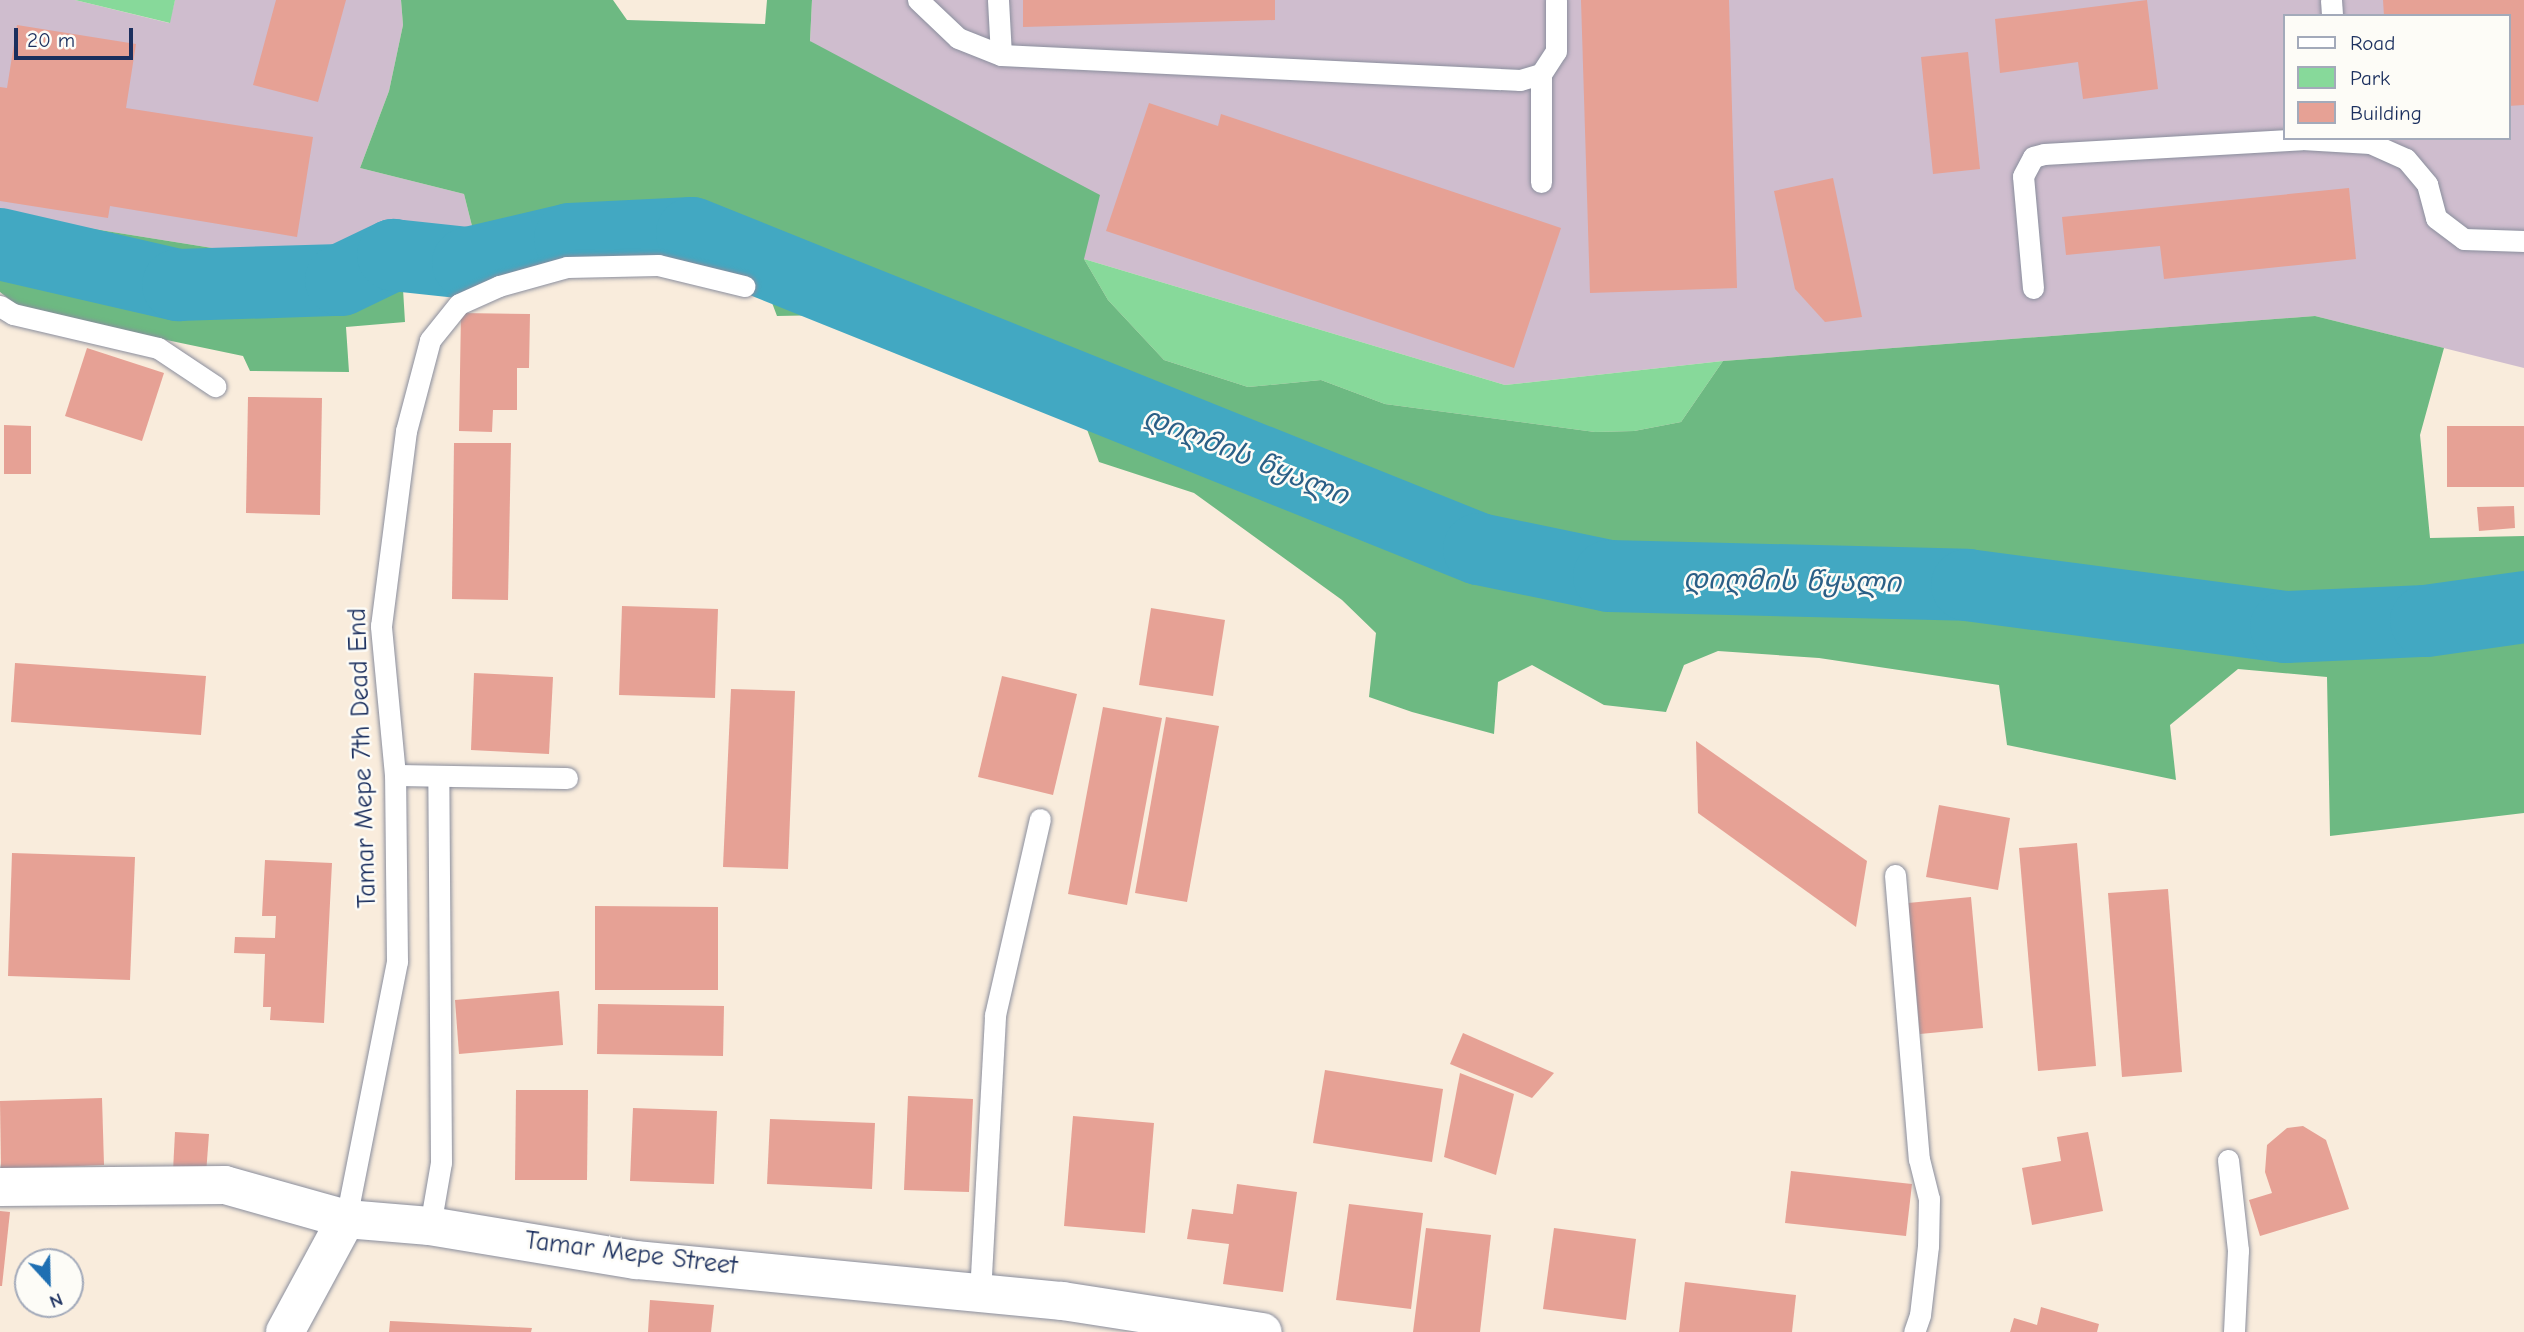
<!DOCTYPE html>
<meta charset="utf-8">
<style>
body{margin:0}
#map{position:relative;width:2524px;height:1332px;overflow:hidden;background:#f9ecdc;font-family:"Comic Neue","Noto Sans Georgian",sans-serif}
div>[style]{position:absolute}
.industrial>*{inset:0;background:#cfbdce}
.green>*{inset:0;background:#87d99a}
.forest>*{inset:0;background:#6db982}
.river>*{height:72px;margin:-36px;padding:0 36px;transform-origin:36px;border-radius:36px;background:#42a8c2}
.building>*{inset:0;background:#e6a195}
.roads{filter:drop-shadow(0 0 2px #8a8e9d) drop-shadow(0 0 2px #8a8e9d)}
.service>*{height:21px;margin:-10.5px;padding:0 10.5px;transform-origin:10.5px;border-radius:10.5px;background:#fff}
.minor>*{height:38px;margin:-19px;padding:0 19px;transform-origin:19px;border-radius:19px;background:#fff}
span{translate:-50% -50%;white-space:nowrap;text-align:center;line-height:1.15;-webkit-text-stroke:5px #fdfcf7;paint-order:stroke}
.street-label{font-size:26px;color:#1b2f5e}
.water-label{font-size:28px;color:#2b5f86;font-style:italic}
.legend{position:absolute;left:2283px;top:14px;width:228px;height:126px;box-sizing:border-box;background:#fdfcf7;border:2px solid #a3aaba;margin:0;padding:9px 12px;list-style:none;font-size:21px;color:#1b2f5e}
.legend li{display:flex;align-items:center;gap:14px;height:35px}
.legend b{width:35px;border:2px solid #a3aaba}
.north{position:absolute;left:14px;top:1248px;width:70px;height:70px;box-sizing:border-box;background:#fdfcf7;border:2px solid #a3aaba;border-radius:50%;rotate:158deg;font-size:19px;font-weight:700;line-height:28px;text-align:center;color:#1b2f5e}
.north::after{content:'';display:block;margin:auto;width:24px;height:32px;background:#1f6fb2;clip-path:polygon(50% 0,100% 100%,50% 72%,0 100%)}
.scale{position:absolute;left:14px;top:28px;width:119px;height:32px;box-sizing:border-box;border:4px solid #1b2f5e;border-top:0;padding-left:9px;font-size:21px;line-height:24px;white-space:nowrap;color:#1b2f5e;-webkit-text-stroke:5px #fdfcf7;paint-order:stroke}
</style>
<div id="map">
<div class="industrial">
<div style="clip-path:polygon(0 0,75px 0,169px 23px,175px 0,401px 0,403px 25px,389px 91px,360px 168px,464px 194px,472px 226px,299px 262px,0 214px)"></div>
<div style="clip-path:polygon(evenodd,812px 0,2524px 0,2524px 368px,2315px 316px,1723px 361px,1505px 385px,1084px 259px,810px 41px,812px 0,2284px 16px,2508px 16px,2508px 138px,2284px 138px,2284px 16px)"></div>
</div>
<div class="green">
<div style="clip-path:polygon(75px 0,175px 0,170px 23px)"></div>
<div style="clip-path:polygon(1084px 259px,1505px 385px,1723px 361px,1681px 422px,1634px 431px,1595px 432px,1385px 404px,1321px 380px,1248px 387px,1164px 360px,1108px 300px)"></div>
</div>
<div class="forest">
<div style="clip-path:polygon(401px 0,613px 0,627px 20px,765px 24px,767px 0,812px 0,810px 41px,1100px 195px,1084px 259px,1108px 300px,1164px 360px,1248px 387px,1321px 380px,1385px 404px,1595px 432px,1634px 431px,1681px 422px,1723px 361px,2315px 316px,2444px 348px,2420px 435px,2430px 538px,2524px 536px,2524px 813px,2330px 836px,2327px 677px,2238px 669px,2170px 725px,2176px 780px,2007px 745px,1999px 685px,1819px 658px,1718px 651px,1684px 665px,1666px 712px,1604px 705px,1532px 665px,1498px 682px,1494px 734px,1412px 712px,1369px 697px,1376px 633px,1342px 600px,1194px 493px,1099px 462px,1085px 424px,828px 315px,777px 316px,763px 279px,691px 252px,581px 252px,448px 286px,403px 289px,405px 322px,346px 327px,349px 372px,250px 371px,243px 356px,23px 310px,0 292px,0 214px,299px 262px,472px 226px,464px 194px,360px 168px,389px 91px,403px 25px)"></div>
</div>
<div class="river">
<div style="left:0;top:244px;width:183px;rotate:13deg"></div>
<div style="left:178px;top:285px;width:163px;rotate:-1.8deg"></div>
<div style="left:341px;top:280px;width:58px;rotate:-25.7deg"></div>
<div style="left:393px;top:255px;width:75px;rotate:6.1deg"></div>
<div style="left:468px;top:263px;width:105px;rotate:-13.2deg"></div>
<div style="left:570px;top:239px;width:122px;rotate:-2.8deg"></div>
<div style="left:692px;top:233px;width:848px;rotate:21.88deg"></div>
<div style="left:1479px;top:549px;width:133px;rotate:11.7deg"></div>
<div style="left:1609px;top:576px;width:358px;rotate:1.4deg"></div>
<div style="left:1967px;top:585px;width:322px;rotate:7.5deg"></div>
<div style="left:2286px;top:627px;width:140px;rotate:-2.5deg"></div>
<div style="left:2426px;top:621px;width:99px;rotate:-8.1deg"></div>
</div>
<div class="building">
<div style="clip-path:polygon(276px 0,346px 0,318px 102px,253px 85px)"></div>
<div style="clip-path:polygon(1023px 0,1275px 0,1275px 20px,1023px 27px)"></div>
<div style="clip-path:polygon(1581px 0,1729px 0,1737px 288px,1590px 293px)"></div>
<div style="clip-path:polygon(2147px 0,2158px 89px,2083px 99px,2078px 62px,2000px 73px,1995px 19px)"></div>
<div style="clip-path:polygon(2383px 0,2524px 0,2524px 105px,2508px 106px,2508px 16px,2384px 16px)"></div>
<div style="clip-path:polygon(17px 25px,136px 44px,126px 108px,313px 137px,297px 237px,110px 206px,108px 218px,0 201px,0 87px,7px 88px)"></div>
<div style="clip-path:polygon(1968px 52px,1980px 169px,1933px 174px,1921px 57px)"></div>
<div style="clip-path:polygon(1149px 103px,1218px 126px,1221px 114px,1561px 228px,1514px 368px,1106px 231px)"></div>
<div style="clip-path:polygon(1833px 178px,1862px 317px,1825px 322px,1795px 289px,1774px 191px)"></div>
<div style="clip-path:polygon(2349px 188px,2356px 259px,2164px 279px,2160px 246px,2066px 255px,2062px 217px)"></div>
<div style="clip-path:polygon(461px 313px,530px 314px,529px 368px,517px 368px,517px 410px,493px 410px,492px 432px,459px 431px)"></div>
<div style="clip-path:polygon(87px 348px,164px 373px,142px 441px,65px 416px)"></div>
<div style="clip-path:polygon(248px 397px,322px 398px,320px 515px,246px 513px)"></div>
<div style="clip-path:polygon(4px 425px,31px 426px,31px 474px,4px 474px)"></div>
<div style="clip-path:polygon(2447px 426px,2524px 426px,2524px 487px,2447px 487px)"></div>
<div style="clip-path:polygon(454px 443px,511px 443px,508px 600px,452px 599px)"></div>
<div style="clip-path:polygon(2514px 506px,2515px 528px,2479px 531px,2477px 507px)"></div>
<div style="clip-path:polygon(622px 606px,718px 609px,715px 698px,619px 695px)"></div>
<div style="clip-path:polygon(1151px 608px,1225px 620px,1213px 696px,1139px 685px)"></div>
<div style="clip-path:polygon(15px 663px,206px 676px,201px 735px,11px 722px)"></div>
<div style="clip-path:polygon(474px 673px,553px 677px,549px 754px,471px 750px)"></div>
<div style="clip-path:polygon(1002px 676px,1077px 694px,1053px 795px,978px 777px)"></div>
<div style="clip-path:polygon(731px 689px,795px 691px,788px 869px,723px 867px)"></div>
<div style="clip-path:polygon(1103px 707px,1162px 718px,1127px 905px,1068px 894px)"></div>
<div style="clip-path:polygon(1166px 717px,1219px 726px,1187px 902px,1135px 893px)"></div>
<div style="clip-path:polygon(1696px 741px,1867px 861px,1856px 927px,1698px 813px)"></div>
<div style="clip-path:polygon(1939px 805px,2010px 818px,1998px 890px,1926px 877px)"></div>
<div style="clip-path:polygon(2077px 843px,2096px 1066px,2038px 1071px,2019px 848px)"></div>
<div style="clip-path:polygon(12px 853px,135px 857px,130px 980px,8px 976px)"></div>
<div style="clip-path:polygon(265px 860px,332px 863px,324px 1023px,270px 1020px,271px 1007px,263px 1007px,265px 954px,234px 953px,235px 937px,275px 938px,276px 916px,262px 916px)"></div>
<div style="clip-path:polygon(2168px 889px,2182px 1072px,2122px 1077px,2108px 893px)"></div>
<div style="clip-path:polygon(1971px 897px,1983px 1028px,1920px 1034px,1908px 903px)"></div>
<div style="clip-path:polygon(595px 906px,718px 907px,718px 990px,595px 990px)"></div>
<div style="clip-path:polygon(559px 991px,563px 1045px,459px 1054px,455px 1000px)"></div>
<div style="clip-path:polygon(598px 1004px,724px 1006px,723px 1056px,597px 1054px)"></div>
<div style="clip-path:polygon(1463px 1033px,1554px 1073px,1532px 1098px,1450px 1064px)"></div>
<div style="clip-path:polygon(1325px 1070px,1443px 1089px,1432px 1162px,1313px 1143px)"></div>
<div style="clip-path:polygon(1460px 1073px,1514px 1094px,1496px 1175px,1444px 1157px)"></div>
<div style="clip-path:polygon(516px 1090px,588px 1090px,587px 1180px,515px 1180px)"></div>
<div style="clip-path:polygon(908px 1096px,973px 1099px,969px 1192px,904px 1190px)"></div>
<div style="clip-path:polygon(102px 1098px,104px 1165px,1px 1169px,0 1101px)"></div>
<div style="clip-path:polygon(633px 1108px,717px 1111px,714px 1184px,630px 1181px)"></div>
<div style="clip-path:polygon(1073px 1116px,1154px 1123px,1145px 1233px,1064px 1226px)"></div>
<div style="clip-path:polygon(770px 1119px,875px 1123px,872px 1189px,767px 1184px)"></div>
<div style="clip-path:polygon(2303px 1126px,2326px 1140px,2349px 1209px,2260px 1236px,2249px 1200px,2272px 1193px,2265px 1172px,2267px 1145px,2287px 1128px)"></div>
<div style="clip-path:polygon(175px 1132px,209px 1134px,206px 1174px,173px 1171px)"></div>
<div style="clip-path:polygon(2088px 1132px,2103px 1211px,2032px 1225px,2022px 1168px,2061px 1161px,2057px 1137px)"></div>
<div style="clip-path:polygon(1791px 1171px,1912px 1184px,1906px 1236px,1785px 1223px)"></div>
<div style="clip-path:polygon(1237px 1184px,1297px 1192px,1283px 1292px,1223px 1284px,1229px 1244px,1187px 1239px,1192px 1209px,1233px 1214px)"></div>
<div style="clip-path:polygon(1349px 1204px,1423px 1213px,1411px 1309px,1336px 1300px)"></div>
<div style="clip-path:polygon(0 1211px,10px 1212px,2px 1286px,0 1286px)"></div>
<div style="clip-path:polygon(1426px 1228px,1491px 1235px,1480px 1332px,1413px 1332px)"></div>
<div style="clip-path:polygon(1554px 1228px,1636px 1239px,1626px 1320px,1543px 1309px)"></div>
<div style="clip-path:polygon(1685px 1282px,1796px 1295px,1792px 1332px,1679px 1332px)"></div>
<div style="clip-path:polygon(650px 1300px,714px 1305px,711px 1332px,648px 1332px)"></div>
<div style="clip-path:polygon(2041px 1307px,2099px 1324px,2097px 1332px,2010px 1332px,2014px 1318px,2037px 1325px)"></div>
<div style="clip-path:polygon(390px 1321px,532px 1328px,531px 1332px,389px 1332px)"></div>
</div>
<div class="roads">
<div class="service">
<div style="left:918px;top:0;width:55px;rotate:43.5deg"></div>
<div style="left:958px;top:38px;width:46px;rotate:21.6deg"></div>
<div style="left:998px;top:0;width:55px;rotate:86.9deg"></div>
<div style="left:1001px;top:55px;width:520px;rotate:2.76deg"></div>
<div style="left:1520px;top:80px;width:22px;rotate:-16deg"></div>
<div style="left:1541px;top:74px;width:27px;rotate:-57deg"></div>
<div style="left:1556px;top:51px;width:51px;rotate:-90deg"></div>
<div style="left:2331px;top:0;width:16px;rotate:86deg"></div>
<div style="left:1541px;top:74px;width:108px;rotate:90deg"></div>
<div style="left:2033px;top:288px;width:112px;rotate:-95.1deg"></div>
<div style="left:2023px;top:176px;width:21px;rotate:-62deg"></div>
<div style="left:2033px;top:157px;width:11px;rotate:-15deg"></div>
<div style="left:2044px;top:154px;width:258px;rotate:-3.3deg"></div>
<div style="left:2302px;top:139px;width:68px;rotate:3.4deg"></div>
<div style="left:2370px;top:143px;width:39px;rotate:24deg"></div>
<div style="left:2406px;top:159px;width:33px;rotate:50deg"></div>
<div style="left:2427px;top:184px;width:35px;rotate:75deg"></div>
<div style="left:2436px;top:218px;width:35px;rotate:37deg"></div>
<div style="left:2464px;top:239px;width:60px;rotate:1.9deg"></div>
<div style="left:0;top:306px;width:15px;rotate:32deg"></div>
<div style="left:13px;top:314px;width:149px;rotate:13.2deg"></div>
<div style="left:158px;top:348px;width:69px;rotate:33.7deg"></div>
<div style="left:395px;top:775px;width:172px;rotate:1deg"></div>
<div style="left:1895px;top:875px;width:285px;rotate:85.2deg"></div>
<div style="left:1919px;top:1159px;width:41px;rotate:76deg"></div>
<div style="left:1929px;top:1199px;width:47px;rotate:91.2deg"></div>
<div style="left:1928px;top:1246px;width:69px;rotate:96.6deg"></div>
<div style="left:1920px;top:1315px;width:18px;rotate:109deg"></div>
<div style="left:2228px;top:1160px;width:91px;rotate:83.7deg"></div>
<div style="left:2238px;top:1250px;width:82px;rotate:92.8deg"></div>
<div style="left:346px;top:1219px;width:263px;rotate:-78.8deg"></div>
<div style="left:397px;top:961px;width:186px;rotate:-90.6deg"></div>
<div style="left:395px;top:775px;width:150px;rotate:-95.4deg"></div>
<div style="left:381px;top:626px;width:197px;rotate:-82.7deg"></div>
<div style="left:406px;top:431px;width:94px;rotate:-75.2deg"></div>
<div style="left:430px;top:340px;width:46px;rotate:-51.1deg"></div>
<div style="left:459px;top:304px;width:44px;rotate:-24.2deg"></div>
<div style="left:499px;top:286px;width:71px;rotate:-15.6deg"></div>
<div style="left:567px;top:267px;width:91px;rotate:-1.3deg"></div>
<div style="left:658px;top:265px;width:89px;rotate:13.7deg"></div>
<div style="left:430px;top:1226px;width:65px;rotate:-80.2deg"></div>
<div style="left:441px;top:1162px;width:383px;rotate:-90.4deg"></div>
<div style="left:980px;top:1294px;width:279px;rotate:-86.9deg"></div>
<div style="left:995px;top:1015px;width:201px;rotate:-77.1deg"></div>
</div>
<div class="minor">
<div style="left:0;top:1187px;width:225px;rotate:-0.5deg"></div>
<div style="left:225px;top:1185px;width:126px;rotate:15.7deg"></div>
<div style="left:346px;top:1219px;width:84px;rotate:4.8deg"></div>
<div style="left:430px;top:1226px;width:209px;rotate:9.4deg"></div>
<div style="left:636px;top:1260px;width:428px;rotate:5.5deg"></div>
<div style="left:1062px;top:1301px;width:203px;rotate:8.8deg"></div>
<div style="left:285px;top:1332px;width:128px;rotate:-61.6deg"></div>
</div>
</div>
<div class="street-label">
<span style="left:363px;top:758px;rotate:-92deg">Tamar Mepe 7th Dead End</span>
<span style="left:631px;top:1254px;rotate:7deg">Tamar Mepe Street</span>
</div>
<div class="water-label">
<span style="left:1246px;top:456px;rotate:22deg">დიღმის წყალი</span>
<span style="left:1792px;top:581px;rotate:1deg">დიღმის წყალი</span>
</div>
<ul class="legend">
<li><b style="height:9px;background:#fff"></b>Road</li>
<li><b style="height:19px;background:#87d99a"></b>Park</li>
<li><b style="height:19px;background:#e6a195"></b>Building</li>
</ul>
<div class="north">N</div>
<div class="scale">20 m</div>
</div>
